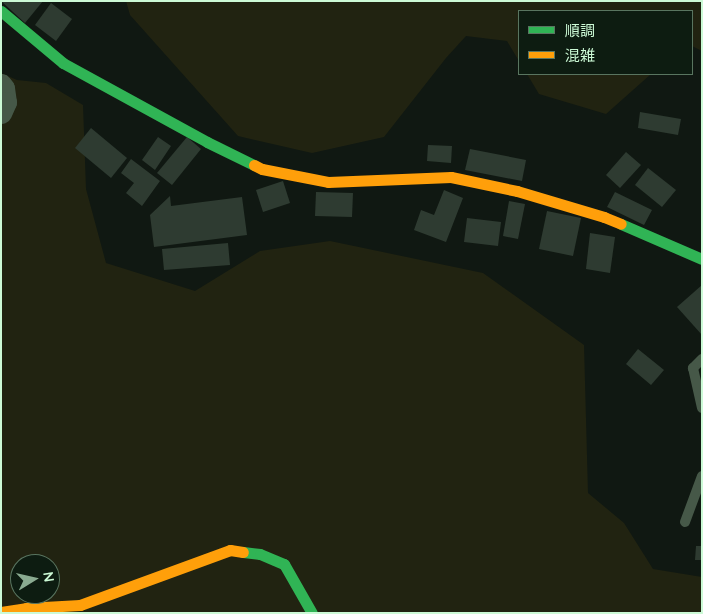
<!DOCTYPE html>
<meta charset="utf-8">
<style>
body{margin:0}
#map{position:relative;width:703px;height:614px;overflow:hidden;background:#101812;font-family:Quicksand,"Noto Sans JP",sans-serif}
div>[style]{position:absolute}
.green>*{inset:0;background:#212311}
.building>*{inset:0;background:#2e3b31}
.lane>*{height:10px;margin:-5px;padding:0 5px;transform-origin:5px;border-radius:5px;background:#465848}
.street>*{height:21px;margin:-10.5px;padding:0 10.5px;transform-origin:10.5px;border-radius:10.5px;background:#465848}
.fast>*{height:11px;margin:-5.5px;padding:0 5.5px;transform-origin:5.5px;border-radius:5.5px;background:#30b455}
.slow>*{height:11px;margin:-5.5px;padding:0 5.5px;transform-origin:5.5px;border-radius:5.5px;background:#ff9f0a}
span{translate:-50% -50%;white-space:nowrap;text-align:center;line-height:1.15;-webkit-text-stroke:4.5px #0d1c11;paint-order:stroke}
.frame{position:absolute;inset:0;border:2px solid #ccfad6;pointer-events:none}
.legend{position:absolute;left:518px;top:10px;width:175px;height:65px;box-sizing:border-box;background:#0d1c11;border:1px solid #597560;margin:0;padding:6px 9px;list-style:none;font-size:15px;color:#ccfad6}
.legend li{display:flex;align-items:center;gap:10px;height:25px}
.legend b{width:25px;border:1px solid #597560}
.north{position:absolute;left:10px;top:554px;width:50px;height:50px;box-sizing:border-box;background:#0d1c11;border:1px solid #597560;border-radius:50%;rotate:81deg;font-size:14px;font-weight:700;line-height:20px;text-align:center;color:#ccfad6}
.north::after{content:'';display:block;margin:auto;width:18px;height:22px;background:#8aab91;clip-path:polygon(50% 0,100% 100%,50% 72%,0 100%)}
</style>
<div id="map">
<div class="green">
<div style="clip-path:polygon(126px 1px,702px 1px,702px 51px,692px 46px,692px 11px,519px 11px,519px 61px,507px 41px,466px 36px,446px 58px,384px 137px,312px 153px,238px 136px,130px 15px)"></div>
<div style="clip-path:polygon(evenodd,1px 73px,17px 80px,46px 83px,83px 105px,86px 189px,106px 263px,195px 291px,260px 251px,330px 241px,483px 273px,584px 345px,588px 493px,624px 523px,653px 569px,702px 577px,702px 613px,1px 613px,1px 73px,20px 564px,50px 564px,50px 594px,20px 594px,20px 564px)"></div>
<div style="clip-path:polygon(527px 74px,651px 74px,606px 114px,539px 94px)"></div>
</div>
<div class="building">
<div style="clip-path:polygon(1px 1px,43px 1px,25px 23px)"></div>
<div style="clip-path:polygon(51px 3px,72px 19px,56px 41px,35px 25px)"></div>
<div style="clip-path:polygon(640px 112px,681px 119px,678px 135px,638px 128px)"></div>
<div style="clip-path:polygon(91px 128px,127px 158px,111px 178px,75px 148px)"></div>
<div style="clip-path:polygon(158px 137px,171px 146px,155px 170px,142px 160px)"></div>
<div style="clip-path:polygon(187px 137px,201px 149px,172px 185px,157px 173px)"></div>
<div style="clip-path:polygon(428px 145px,452px 146px,451px 163px,427px 161px)"></div>
<div style="clip-path:polygon(470px 149px,526px 160px,522px 181px,465px 170px)"></div>
<div style="clip-path:polygon(626px 152px,641px 165px,620px 188px,606px 175px)"></div>
<div style="clip-path:polygon(131px 159px,160px 181px,142px 206px,126px 193px,134px 183px,121px 173px)"></div>
<div style="clip-path:polygon(648px 168px,676px 190px,662px 207px,635px 185px)"></div>
<div style="clip-path:polygon(283px 181px,290px 203px,263px 212px,256px 190px)"></div>
<div style="clip-path:polygon(444px 190px,463px 198px,446px 242px,414px 230px,421px 210px,434px 215px)"></div>
<div style="clip-path:polygon(316px 192px,353px 193px,352px 217px,315px 216px)"></div>
<div style="clip-path:polygon(615px 192px,652px 210px,644px 225px,607px 207px)"></div>
<div style="clip-path:polygon(170px 196px,171px 206px,242px 197px,247px 235px,154px 247px,150px 215px)"></div>
<div style="clip-path:polygon(509px 201px,525px 204px,518px 239px,503px 236px)"></div>
<div style="clip-path:polygon(547px 211px,581px 218px,573px 256px,539px 249px)"></div>
<div style="clip-path:polygon(467px 218px,501px 222px,498px 246px,464px 242px)"></div>
<div style="clip-path:polygon(590px 233px,615px 237px,610px 273px,586px 269px)"></div>
<div style="clip-path:polygon(228px 243px,230px 265px,164px 270px,162px 249px)"></div>
<div style="clip-path:polygon(702px 285px,702px 335px,677px 307px)"></div>
<div style="clip-path:polygon(638px 349px,664px 370px,651px 385px,626px 364px)"></div>
<div style="clip-path:polygon(696px 546px,702px 546px,702px 560px,695px 560px)"></div>
</div>
<div class="lane">
<div style="left:702px;top:359px;width:13px;rotate:135deg"></div>
<div style="left:693px;top:368px;width:41px;rotate:77.3deg"></div>
<div style="left:685px;top:522px;width:49px;rotate:-69.7deg"></div>
</div>
<div class="street">
<div style="left:1px;top:84px;width:5px;rotate:53deg"></div>
<div style="left:4px;top:88px;width:14px;rotate:82deg"></div>
<div style="left:6px;top:102px;width:12px;rotate:114deg"></div>
</div>
<div class="fast">
<div style="left:1px;top:11px;width:81px;rotate:40deg"></div>
<div style="left:63px;top:63px;width:164px;rotate:28.7deg"></div>
<div style="left:207px;top:142px;width:52px;rotate:26.1deg"></div>
<div style="left:621px;top:224px;width:88px;rotate:23.4deg"></div>
<div style="left:243px;top:552px;width:17px;rotate:7deg"></div>
<div style="left:260px;top:554px;width:26px;rotate:23deg"></div>
<div style="left:284px;top:564px;width:56px;rotate:60.3deg"></div>
</div>
<div class="slow">
<div style="left:254px;top:165px;width:9px;rotate:27deg"></div>
<div style="left:262px;top:169px;width:67px;rotate:11.1deg"></div>
<div style="left:328px;top:182px;width:123px;rotate:-2.3deg"></div>
<div style="left:451px;top:177px;width:67px;rotate:12deg"></div>
<div style="left:517px;top:191px;width:91px;rotate:16.6deg"></div>
<div style="left:604px;top:217px;width:18px;rotate:22deg"></div>
<div style="left:1px;top:612px;width:25px;rotate:-9deg"></div>
<div style="left:26px;top:608px;width:54px;rotate:-3.2deg"></div>
<div style="left:80px;top:605px;width:160px;rotate:-20.1deg"></div>
<div style="left:230px;top:550px;width:13px;rotate:9deg"></div>
</div>
<div class="frame"></div>
<ul class="legend">
<li><b style="height:6px;background:#30b455"></b>順調</li>
<li><b style="height:6px;background:#ff9f0a"></b>混雑</li>
</ul>
<div class="north">N</div>
</div>
